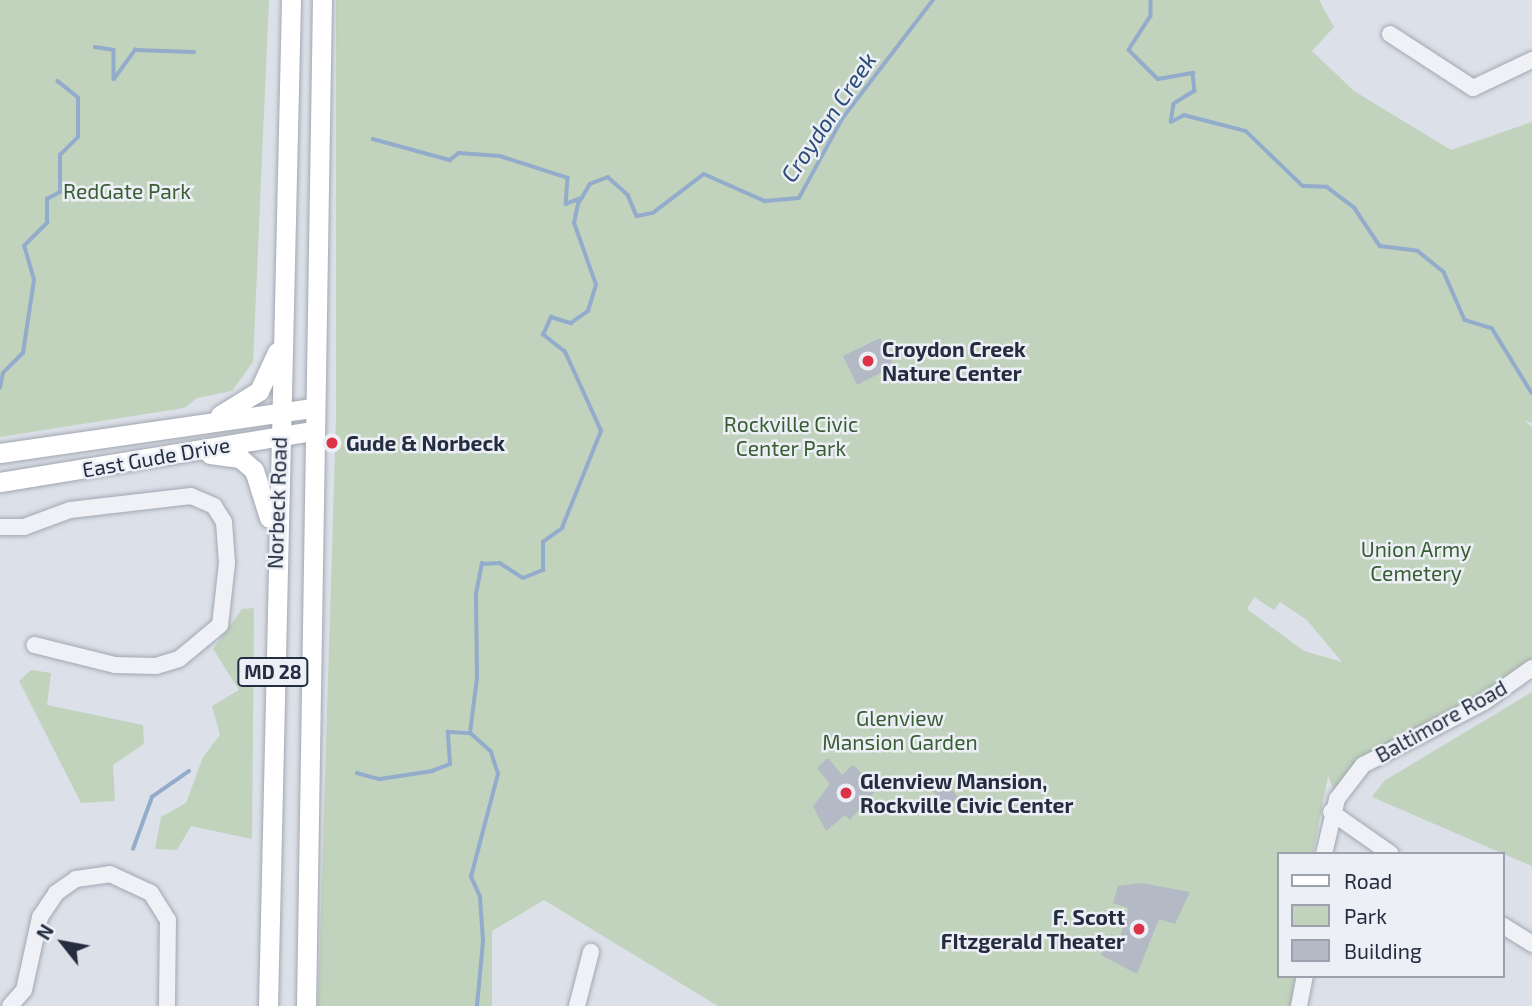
<!DOCTYPE html>
<style>
body{margin:0}
#map{position:relative;width:1532px;height:1006px;overflow:hidden;background:#dce0e8;font-family:"Exo 2",sans-serif}
div>[style]{position:absolute}
.green>*{inset:0;background:#c1d3bc}
.stream>*{height:3.5px;margin:-1.75px;padding:0 1.75px;transform-origin:1.75px;border-radius:1.75px;background:#93accc}
.building>*{inset:0;background:#b3b9c5}
.roads{filter:drop-shadow(0 0 2px #a1a7b2) drop-shadow(0 0 2px #a1a7b2)}
.minor>*{height:16px;margin:-8px;padding:0 8px;transform-origin:8px;border-radius:8px;background:#eff1f6}
.major>*{height:19px;margin:-9.5px;padding:0 9.5px;transform-origin:9.5px;border-radius:9.5px;background:#fff}
.dots>*{width:19px;height:19px;translate:-50% -50%;box-sizing:border-box;border:4px solid #eceff6;border-radius:50%}
span{translate:-50% -50%;white-space:nowrap;text-align:center;line-height:1.15;-webkit-text-stroke:5px #eceff6;paint-order:stroke}
.shield-label span{padding:2px 5px;background:#eceff6;border:2px solid;border-radius:5px;-webkit-text-stroke-width:0}
.shield-label{font-size:19px;color:#242d40;font-weight:700}
.park-label{font-size:21px;color:#375d30}
.poi-label{font-size:21px;color:#242d40;font-weight:700}
.left{translate:0 -50%;text-align:left}
.right{translate:-100% -50%;text-align:right}
.street-label{font-size:21px;color:#242d40}
.water-label{font-size:23px;color:#2a4a78;font-style:italic}
.legend{position:absolute;left:1277px;top:852px;width:228px;height:126px;box-sizing:border-box;background:#eceff6;border:2px solid #9ca1ad;margin:0;padding:9px 12px;list-style:none;font-size:21px;color:#242d40}
.legend li{display:flex;align-items:center;gap:14px;height:35px}
.legend b{width:35px;border:2px solid #9ca1ad}
.north{position:absolute;left:28px;top:908px;width:70px;height:70px;-webkit-text-stroke:5px #eceff6;paint-order:stroke;rotate:301deg;font-size:19px;font-weight:700;line-height:28px;text-align:center;color:#242d40}
.north::after{content:'';display:block;margin:auto;width:24px;height:32px;background:#242d40;clip-path:polygon(50% 0,100% 100%,50% 72%,0 100%)}
</style>
<div id="map">
<div class="green">
<div style="clip-path:polygon(0 0,269px 0,253px 362px,232px 391px,197px 398px,184px 408px,0 437px)"></div>
<div style="clip-path:polygon(evenodd,336px 0,1319px 0,1334px 27px,1312px 51px,1354px 91px,1451px 150px,1532px 122px,1532px 423px,1524px 420px,1532px 427px,1532px 668px,1390px 748px,1337px 799px,1328px 776px,1313px 854px,1278px 854px,1278px 976px,1295px 976px,1291px 1006px,718px 1006px,544px 900px,492px 931px,492px 1006px,318px 1006px,336px 418px,336px 0,1254px 597px,1274px 610px,1280px 602px,1307px 620px,1342px 662px,1304px 651px,1247px 609px,1254px 597px)"></div>
<div style="clip-path:polygon(254px 608px,252px 839px,191px 826px,177px 850px,155px 849px,161px 817px,186px 803px,203px 757px,220px 735px,212px 706px,239px 690px,213px 649px,242px 609px)"></div>
<div style="clip-path:polygon(31px 670px,51px 673px,47px 705px,143px 725px,144px 744px,113px 765px,115px 801px,81px 803px,19px 681px)"></div>
<div style="clip-path:polygon(1532px 692px,1532px 866px,1372px 797px,1384px 781px)"></div>
</div>
<div class="stream">
<div style="left:1151px;top:0;width:16px;rotate:90deg"></div>
<div style="left:1151px;top:16px;width:40px;rotate:122.9deg"></div>
<div style="left:1129px;top:50px;width:41px;rotate:45deg"></div>
<div style="left:1158px;top:79px;width:36px;rotate:-10deg"></div>
<div style="left:1193px;top:73px;width:18px;rotate:84deg"></div>
<div style="left:1195px;top:91px;width:25px;rotate:148deg"></div>
<div style="left:1174px;top:104px;width:18px;rotate:99deg"></div>
<div style="left:1171px;top:122px;width:15px;rotate:-28deg"></div>
<div style="left:1184px;top:115px;width:64px;rotate:14.5deg"></div>
<div style="left:1246px;top:131px;width:79px;rotate:44deg"></div>
<div style="left:1303px;top:186px;width:24px;rotate:2deg"></div>
<div style="left:1327px;top:187px;width:34px;rotate:37deg"></div>
<div style="left:1354px;top:207px;width:47px;rotate:56.3deg"></div>
<div style="left:1380px;top:246px;width:38px;rotate:7deg"></div>
<div style="left:1418px;top:251px;width:33px;rotate:39deg"></div>
<div style="left:1444px;top:272px;width:52px;rotate:66.4deg"></div>
<div style="left:1465px;top:320px;width:28px;rotate:17deg"></div>
<div style="left:1492px;top:328px;width:76px;rotate:58.4deg"></div>
<div style="left:95px;top:47px;width:19px;rotate:9deg"></div>
<div style="left:114px;top:50px;width:29px;rotate:90deg"></div>
<div style="left:114px;top:79px;width:36px;rotate:-54deg"></div>
<div style="left:135px;top:50px;width:59px;rotate:1.9deg"></div>
<div style="left:373px;top:139px;width:80px;rotate:15.3deg"></div>
<div style="left:450px;top:160px;width:11px;rotate:-38deg"></div>
<div style="left:459px;top:153px;width:41px;rotate:4.2deg"></div>
<div style="left:500px;top:156px;width:71px;rotate:17.9deg"></div>
<div style="left:568px;top:178px;width:26px;rotate:94deg"></div>
<div style="left:566px;top:204px;width:17px;rotate:-21deg"></div>
<div style="left:0;top:388px;width:15px;rotate:-79deg"></div>
<div style="left:3px;top:373px;width:28px;rotate:-45deg"></div>
<div style="left:23px;top:353px;width:74px;rotate:-81.4deg"></div>
<div style="left:34px;top:280px;width:35px;rotate:-106deg"></div>
<div style="left:24px;top:246px;width:33px;rotate:-45deg"></div>
<div style="left:47px;top:223px;width:24px;rotate:-90deg"></div>
<div style="left:47px;top:199px;width:15px;rotate:-28deg"></div>
<div style="left:60px;top:192px;width:37px;rotate:-90deg"></div>
<div style="left:60px;top:155px;width:25px;rotate:-45deg"></div>
<div style="left:78px;top:137px;width:39px;rotate:-90deg"></div>
<div style="left:78px;top:98px;width:26px;rotate:-141deg"></div>
<div style="left:357px;top:773px;width:24px;rotate:15deg"></div>
<div style="left:380px;top:779px;width:53px;rotate:-8.7deg"></div>
<div style="left:432px;top:771px;width:19px;rotate:-21deg"></div>
<div style="left:450px;top:764px;width:32px;rotate:-94deg"></div>
<div style="left:448px;top:732px;width:21px;rotate:3deg"></div>
<div style="left:133px;top:849px;width:55px;rotate:-69.9deg"></div>
<div style="left:152px;top:797px;width:45px;rotate:-35.1deg"></div>
<div style="left:477px;top:1006px;width:65px;rotate:-84.7deg"></div>
<div style="left:483px;top:941px;width:44px;rotate:-93.9deg"></div>
<div style="left:480px;top:897px;width:22px;rotate:-114deg"></div>
<div style="left:471px;top:877px;width:106px;rotate:-75.3deg"></div>
<div style="left:498px;top:774px;width:23px;rotate:-108deg"></div>
<div style="left:491px;top:752px;width:28px;rotate:-138deg"></div>
<div style="left:470px;top:733px;width:55px;rotate:-82.7deg"></div>
<div style="left:477px;top:678px;width:84px;rotate:-90.7deg"></div>
<div style="left:476px;top:594px;width:31px;rotate:-79deg"></div>
<div style="left:482px;top:564px;width:18px;rotate:-3deg"></div>
<div style="left:500px;top:563px;width:27px;rotate:33deg"></div>
<div style="left:523px;top:578px;width:22px;rotate:-22deg"></div>
<div style="left:543px;top:570px;width:28px;rotate:-90deg"></div>
<div style="left:543px;top:542px;width:24px;rotate:-36deg"></div>
<div style="left:562px;top:528px;width:105px;rotate:-68.1deg"></div>
<div style="left:601px;top:431px;width:87px;rotate:-114.5deg"></div>
<div style="left:565px;top:352px;width:28px;rotate:-142deg"></div>
<div style="left:543px;top:335px;width:20px;rotate:-66deg"></div>
<div style="left:551px;top:317px;width:21px;rotate:17deg"></div>
<div style="left:571px;top:323px;width:21px;rotate:-35deg"></div>
<div style="left:588px;top:311px;width:27px;rotate:-73deg"></div>
<div style="left:596px;top:285px;width:66px;rotate:-109.5deg"></div>
<div style="left:574px;top:223px;width:19px;rotate:-78deg"></div>
<div style="left:578px;top:204px;width:23px;rotate:-59deg"></div>
<div style="left:590px;top:184px;width:19px;rotate:-21deg"></div>
<div style="left:608px;top:177px;width:27px;rotate:42deg"></div>
<div style="left:628px;top:195px;width:23px;rotate:67deg"></div>
<div style="left:637px;top:216px;width:16px;rotate:-11deg"></div>
<div style="left:653px;top:213px;width:64px;rotate:-37.4deg"></div>
<div style="left:704px;top:174px;width:67px;rotate:23.9deg"></div>
<div style="left:765px;top:201px;width:34px;rotate:-5deg"></div>
<div style="left:799px;top:198px;width:90px;rotate:-61.4deg"></div>
<div style="left:842px;top:119px;width:150px;rotate:-52.6deg"></div>
</div>
<div class="building">
<div style="clip-path:polygon(880px 338px,894px 366px,857px 385px,843px 356px)"></div>
<div style="clip-path:polygon(828px 758px,842px 775px,853px 765px,878px 788px,850px 820px,845px 815px,826px 831px,813px 806px,830px 784px,817px 768px)"></div>
<div style="clip-path:polygon(943px 779px,958px 797px,946px 807px,931px 789px)"></div>
<div style="clip-path:polygon(1142px 883px,1190px 892px,1175px 924px,1159px 919px,1137px 974px,1101px 955px,1111px 934px,1120px 938px,1128px 908px,1113px 903px,1118px 886px)"></div>
</div>
<div class="roads">
<div class="minor">
<div style="left:1390px;top:34px;width:99px;rotate:33deg"></div>
<div style="left:1473px;top:88px;width:65px;rotate:-25.4deg"></div>
<div style="left:0;top:527px;width:24px"></div>
<div style="left:24px;top:527px;width:49px;rotate:-20.3deg"></div>
<div style="left:70px;top:510px;width:122px;rotate:-6.6deg"></div>
<div style="left:191px;top:496px;width:25px;rotate:23deg"></div>
<div style="left:214px;top:506px;width:19px;rotate:58deg"></div>
<div style="left:224px;top:522px;width:41px;rotate:85.8deg"></div>
<div style="left:227px;top:563px;width:62px;rotate:96.4deg"></div>
<div style="left:220px;top:625px;width:53px;rotate:140.3deg"></div>
<div style="left:179px;top:659px;width:24px;rotate:163deg"></div>
<div style="left:156px;top:666px;width:41px;rotate:-178.6deg"></div>
<div style="left:115px;top:665px;width:83px;rotate:-166.1deg"></div>
<div style="left:1331px;top:812px;width:73px;rotate:35deg"></div>
<div style="left:1324px;top:854px;width:57px;rotate:-76.7deg"></div>
<div style="left:1337px;top:799px;width:43px;rotate:-52.6deg"></div>
<div style="left:1363px;top:765px;width:136px;rotate:-27.5deg"></div>
<div style="left:1484px;top:702px;width:59px;rotate:-35.3deg"></div>
<div style="left:1502px;top:925px;width:36px;rotate:32deg"></div>
<div style="left:10px;top:1006px;width:21px;rotate:-49deg"></div>
<div style="left:24px;top:990px;width:75px;rotate:-77.6deg"></div>
<div style="left:40px;top:917px;width:29px;rotate:-56deg"></div>
<div style="left:56px;top:893px;width:24px;rotate:-35deg"></div>
<div style="left:76px;top:879px;width:34px;rotate:-8deg"></div>
<div style="left:110px;top:874px;width:45px;rotate:24.9deg"></div>
<div style="left:151px;top:893px;width:32px;rotate:58deg"></div>
<div style="left:168px;top:920px;width:86px;rotate:90.7deg"></div>
<div style="left:577px;top:1006px;width:56px;rotate:-75.5deg"></div>
<div style="left:1299px;top:1006px;width:31px;rotate:-79deg"></div>
</div>
<div class="major">
<div style="left:220px;top:415px;width:46px;rotate:-31.6deg"></div>
<div style="left:259px;top:391px;width:43px;rotate:-65.2deg"></div>
<div style="left:0;top:453px;width:316px;rotate:-8.2deg"></div>
<div style="left:210px;top:454px;width:30px;rotate:8deg"></div>
<div style="left:240px;top:458px;width:18px;rotate:41deg"></div>
<div style="left:254px;top:470px;width:50px;rotate:72.6deg"></div>
<div style="left:0;top:482px;width:317px;rotate:-9.3deg"></div>
<div style="left:268px;top:1006px;width:1006px;rotate:-88.69deg"></div>
<div style="left:306px;top:1006px;width:1006px;rotate:-89.09deg"></div>
</div>
</div>
<div class="dots">
<div style="left:868px;top:361px;background:#dc3245"></div>
<div style="left:332px;top:443px;background:#dc3245"></div>
<div style="left:846px;top:793px;background:#dc3245"></div>
<div style="left:1139px;top:929px;background:#dc3245"></div>
</div>
<div class="shield-label">
<span style="left:273px;top:672px">MD 28</span>
</div>
<div class="park-label">
<span style="left:127px;top:191px">RedGate Park</span>
<span style="left:791px;top:436px">Rockville Civic<br>Center Park</span>
<span style="left:1416px;top:561px">Union Army<br>Cemetery</span>
<span style="left:900px;top:730px">Glenview<br>Mansion Garden</span>
</div>
<div class="poi-label">
<span class="left" style="left:882px;top:361px">Croydon Creek<br>Nature Center</span>
<span class="left" style="left:346px;top:443px">Gude &amp; Norbeck</span>
<span class="left" style="left:860px;top:793px">Glenview Mansion,<br>Rockville Civic Center</span>
<span class="right" style="left:1125px;top:929px">F. Scott<br>FItzgerald Theater</span>
</div>
<div class="street-label">
<span style="left:156px;top:457px;rotate:-10deg">East Gude Drive</span>
<span style="left:277px;top:503px;rotate:-88deg">Norbeck Road</span>
<span style="left:1441px;top:721px;rotate:-29deg">Baltimore Road</span>
</div>
<div class="water-label">
<span style="left:828px;top:117px;rotate:-56deg">Croydon Creek</span>
</div>
<ul class="legend">
<li><b style="height:9px;background:#fff"></b>Road</li>
<li><b style="height:19px;background:#c1d3bc"></b>Park</li>
<li><b style="height:19px;background:#b3b9c5"></b>Building</li>
</ul>
<div class="north">N</div>
</div>
